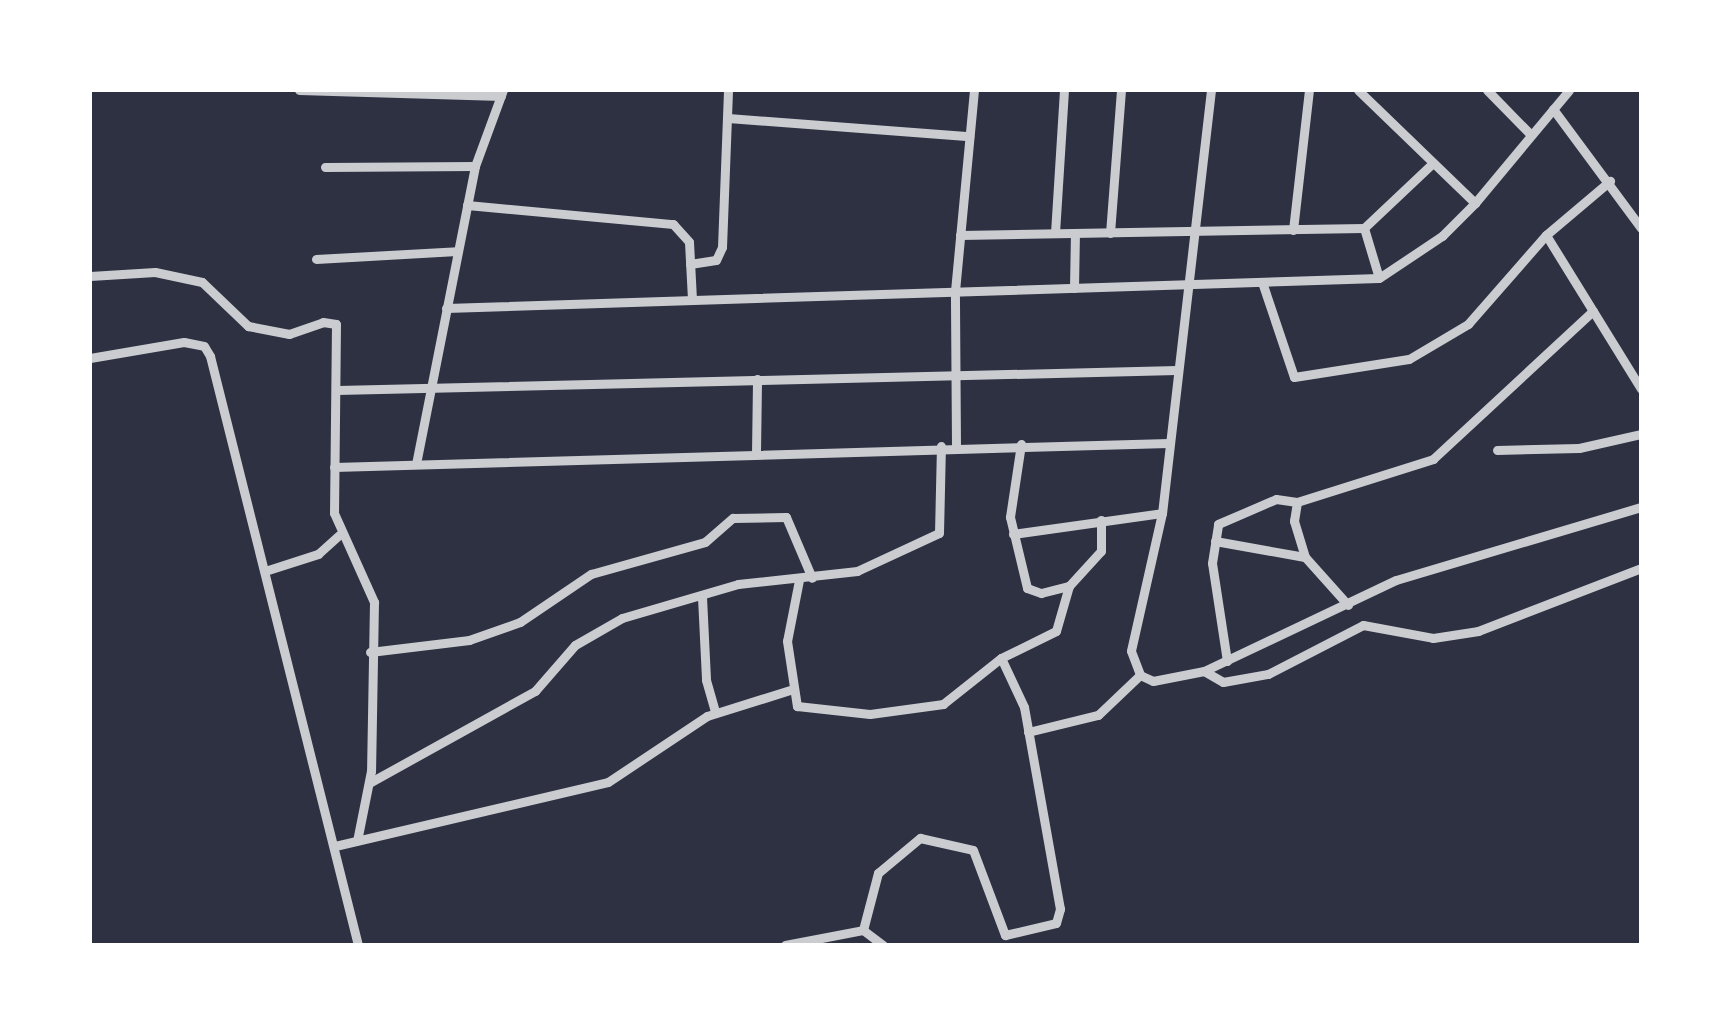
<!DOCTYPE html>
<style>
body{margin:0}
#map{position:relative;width:1731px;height:1035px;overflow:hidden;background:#2d3142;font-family:Montserrat,sans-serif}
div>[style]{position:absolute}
.minor>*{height:9px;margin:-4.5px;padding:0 4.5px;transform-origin:4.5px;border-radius:4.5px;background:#caccd0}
span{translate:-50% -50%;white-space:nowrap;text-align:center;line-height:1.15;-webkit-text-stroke:8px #fff;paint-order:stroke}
.frame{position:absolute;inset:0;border:92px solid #fff;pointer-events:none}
</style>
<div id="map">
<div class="minor">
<div style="left:299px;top:90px;width:202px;rotate:1.7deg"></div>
<div style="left:1211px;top:90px;width:426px;rotate:96.6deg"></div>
<div style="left:1162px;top:513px;width:141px;rotate:102.7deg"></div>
<div style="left:1131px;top:651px;width:26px;rotate:69deg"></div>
<div style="left:1140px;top:675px;width:14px;rotate:25deg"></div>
<div style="left:1153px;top:681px;width:52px;rotate:-11.1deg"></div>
<div style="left:1204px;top:671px;width:212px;rotate:-25.4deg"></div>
<div style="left:1396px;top:580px;width:256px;rotate:-16.6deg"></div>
<div style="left:1358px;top:90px;width:163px;rotate:44deg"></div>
<div style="left:1487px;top:90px;width:63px;rotate:45.6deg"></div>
<div style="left:1553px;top:109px;width:148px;rotate:53.5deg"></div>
<div style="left:728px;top:118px;width:242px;rotate:4.3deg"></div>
<div style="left:325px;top:167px;width:150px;rotate:-0.4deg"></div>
<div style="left:467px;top:205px;width:207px;rotate:5.3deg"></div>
<div style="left:673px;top:224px;width:24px;rotate:48deg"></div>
<div style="left:689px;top:242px;width:57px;rotate:87deg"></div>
<div style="left:1364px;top:228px;width:52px;rotate:73.3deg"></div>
<div style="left:1293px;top:230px;width:141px;rotate:-83.5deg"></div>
<div style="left:1055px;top:233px;width:143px;rotate:-86.4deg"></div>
<div style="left:1110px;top:233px;width:143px;rotate:-85.6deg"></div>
<div style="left:960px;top:235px;width:404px;rotate:-1deg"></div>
<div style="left:1364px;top:228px;width:95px;rotate:-43.3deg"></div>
<div style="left:1546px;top:235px;width:181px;rotate:58.3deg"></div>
<div style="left:316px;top:259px;width:141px;rotate:-3.2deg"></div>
<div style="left:690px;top:264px;width:26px;rotate:-9deg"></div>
<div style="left:716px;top:260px;width:14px;rotate:-65deg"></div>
<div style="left:722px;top:247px;width:157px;rotate:-87.8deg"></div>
<div style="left:90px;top:276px;width:65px;rotate:-3.5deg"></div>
<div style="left:155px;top:272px;width:48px;rotate:12deg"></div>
<div style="left:202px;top:282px;width:64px;rotate:43.7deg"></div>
<div style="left:248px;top:326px;width:42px;rotate:11deg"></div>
<div style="left:289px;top:334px;width:36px;rotate:-19deg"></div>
<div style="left:323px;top:322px;width:13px;rotate:9deg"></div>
<div style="left:336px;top:324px;width:189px;rotate:90.6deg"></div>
<div style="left:334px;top:513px;width:98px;rotate:65.8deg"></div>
<div style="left:374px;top:602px;width:169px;rotate:91deg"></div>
<div style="left:371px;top:771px;width:71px;rotate:101.3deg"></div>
<div style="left:1262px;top:282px;width:100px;rotate:71.4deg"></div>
<div style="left:1294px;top:377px;width:116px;rotate:-8.9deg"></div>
<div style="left:1409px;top:359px;width:69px;rotate:-30.7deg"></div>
<div style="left:1468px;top:324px;width:118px;rotate:-48.8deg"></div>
<div style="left:1546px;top:235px;width:84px;rotate:-40.2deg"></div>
<div style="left:1074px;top:288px;width:55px;rotate:-89deg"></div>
<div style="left:446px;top:308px;width:933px;rotate:-1.84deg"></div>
<div style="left:1379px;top:278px;width:76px;rotate:-33.7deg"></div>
<div style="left:1442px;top:236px;width:47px;rotate:-45deg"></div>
<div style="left:1475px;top:203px;width:147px;rotate:-50.2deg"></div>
<div style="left:90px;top:358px;width:95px;rotate:-9.7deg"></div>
<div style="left:184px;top:342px;width:20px;rotate:11deg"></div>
<div style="left:204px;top:346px;width:12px;rotate:59deg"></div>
<div style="left:210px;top:356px;width:607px;rotate:75.9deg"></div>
<div style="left:337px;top:390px;width:840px;rotate:-1.36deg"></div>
<div style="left:1021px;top:444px;width:74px;rotate:98.6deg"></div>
<div style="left:1010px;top:517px;width:73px;rotate:76.5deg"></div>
<div style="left:1027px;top:588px;width:15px;rotate:20deg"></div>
<div style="left:1041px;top:593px;width:29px;rotate:-14deg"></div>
<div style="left:956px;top:446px;width:155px;rotate:-90.4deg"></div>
<div style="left:955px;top:291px;width:202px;rotate:-84.6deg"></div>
<div style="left:1497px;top:450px;width:82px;rotate:-1.4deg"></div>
<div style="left:1579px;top:448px;width:64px;rotate:-12.7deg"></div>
<div style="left:756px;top:453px;width:74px;rotate:-89.2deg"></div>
<div style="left:416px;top:464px;width:304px;rotate:-78.8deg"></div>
<div style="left:475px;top:166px;width:81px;rotate:-69.8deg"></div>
<div style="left:334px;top:467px;width:835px;rotate:-1.65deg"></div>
<div style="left:1013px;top:534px;width:150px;rotate:-8deg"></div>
<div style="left:1215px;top:541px;width:91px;rotate:10.1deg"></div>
<div style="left:265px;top:571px;width:56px;rotate:-17.8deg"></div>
<div style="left:318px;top:554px;width:28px;rotate:-42deg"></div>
<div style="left:799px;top:580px;width:62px;rotate:101.1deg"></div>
<div style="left:787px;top:641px;width:66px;rotate:81.3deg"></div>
<div style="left:797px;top:706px;width:73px;rotate:6.3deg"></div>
<div style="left:870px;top:714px;width:74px;rotate:-7.8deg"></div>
<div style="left:943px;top:704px;width:74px;rotate:-38.4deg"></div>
<div style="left:1001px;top:658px;width:61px;rotate:-26.1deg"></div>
<div style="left:1056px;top:631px;width:47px;rotate:-73.9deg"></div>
<div style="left:1069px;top:586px;width:47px;rotate:-47.6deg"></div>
<div style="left:1101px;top:551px;width:31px;rotate:-90deg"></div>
<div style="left:702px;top:597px;width:83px;rotate:87.2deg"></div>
<div style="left:706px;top:680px;width:33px;rotate:74deg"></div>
<div style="left:1348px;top:605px;width:64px;rotate:-131.9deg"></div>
<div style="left:1305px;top:557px;width:38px;rotate:-107deg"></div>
<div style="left:1294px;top:521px;width:19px;rotate:-81deg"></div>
<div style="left:1297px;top:502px;width:143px;rotate:-17.5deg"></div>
<div style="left:1433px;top:459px;width:218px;rotate:-42.8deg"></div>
<div style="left:370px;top:652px;width:100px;rotate:-6.9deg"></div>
<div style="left:469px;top:640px;width:54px;rotate:-19.4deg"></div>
<div style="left:520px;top:622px;width:86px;rotate:-34.1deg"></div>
<div style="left:591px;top:574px;width:118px;rotate:-15.7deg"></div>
<div style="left:705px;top:542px;width:37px;rotate:-41deg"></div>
<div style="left:733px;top:518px;width:53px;rotate:-1.1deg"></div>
<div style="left:786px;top:517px;width:66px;rotate:66.9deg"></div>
<div style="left:1227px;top:661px;width:99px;rotate:-98.7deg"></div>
<div style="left:1212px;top:563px;width:39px;rotate:-81deg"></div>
<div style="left:1218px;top:524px;width:63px;rotate:-23.3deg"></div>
<div style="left:1276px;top:499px;width:21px;rotate:8deg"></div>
<div style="left:1204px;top:671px;width:22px;rotate:30deg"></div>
<div style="left:1223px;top:682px;width:46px;rotate:-10.1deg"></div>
<div style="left:1268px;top:674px;width:107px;rotate:-27.3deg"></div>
<div style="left:1363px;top:625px;width:71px;rotate:10.5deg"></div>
<div style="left:1433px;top:638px;width:46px;rotate:-8.8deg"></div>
<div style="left:1478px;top:631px;width:175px;rotate:-21.1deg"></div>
<div style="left:1028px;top:732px;width:72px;rotate:-13.7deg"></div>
<div style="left:1098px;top:715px;width:58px;rotate:-43.6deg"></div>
<div style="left:369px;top:783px;width:190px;rotate:-29deg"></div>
<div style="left:535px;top:691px;width:61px;rotate:-49deg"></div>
<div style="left:575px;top:645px;width:54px;rotate:-29.9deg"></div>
<div style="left:622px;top:618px;width:121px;rotate:-16.3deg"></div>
<div style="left:738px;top:584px;width:120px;rotate:-6.2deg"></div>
<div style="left:857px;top:571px;width:90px;rotate:-24.9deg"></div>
<div style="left:939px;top:533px;width:87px;rotate:-88.7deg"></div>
<div style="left:335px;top:846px;width:280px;rotate:-13.2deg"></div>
<div style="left:608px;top:782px;width:119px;rotate:-33.7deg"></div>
<div style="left:707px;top:716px;width:87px;rotate:-17.4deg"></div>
<div style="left:863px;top:930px;width:59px;rotate:-75.3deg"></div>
<div style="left:878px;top:873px;width:55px;rotate:-39.8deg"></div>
<div style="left:920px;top:838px;width:54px;rotate:12.8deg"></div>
<div style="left:973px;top:850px;width:91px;rotate:69.4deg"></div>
<div style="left:1005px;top:935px;width:52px;rotate:-13.2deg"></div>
<div style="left:1056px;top:923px;width:15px;rotate:-74deg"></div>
<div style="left:1060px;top:909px;width:205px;rotate:-100.1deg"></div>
<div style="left:1024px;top:707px;width:54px;rotate:-115.1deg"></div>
<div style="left:785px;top:945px;width:79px;rotate:-10.9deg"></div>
<div style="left:863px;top:930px;width:25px;rotate:37deg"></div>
</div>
<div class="frame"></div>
</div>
